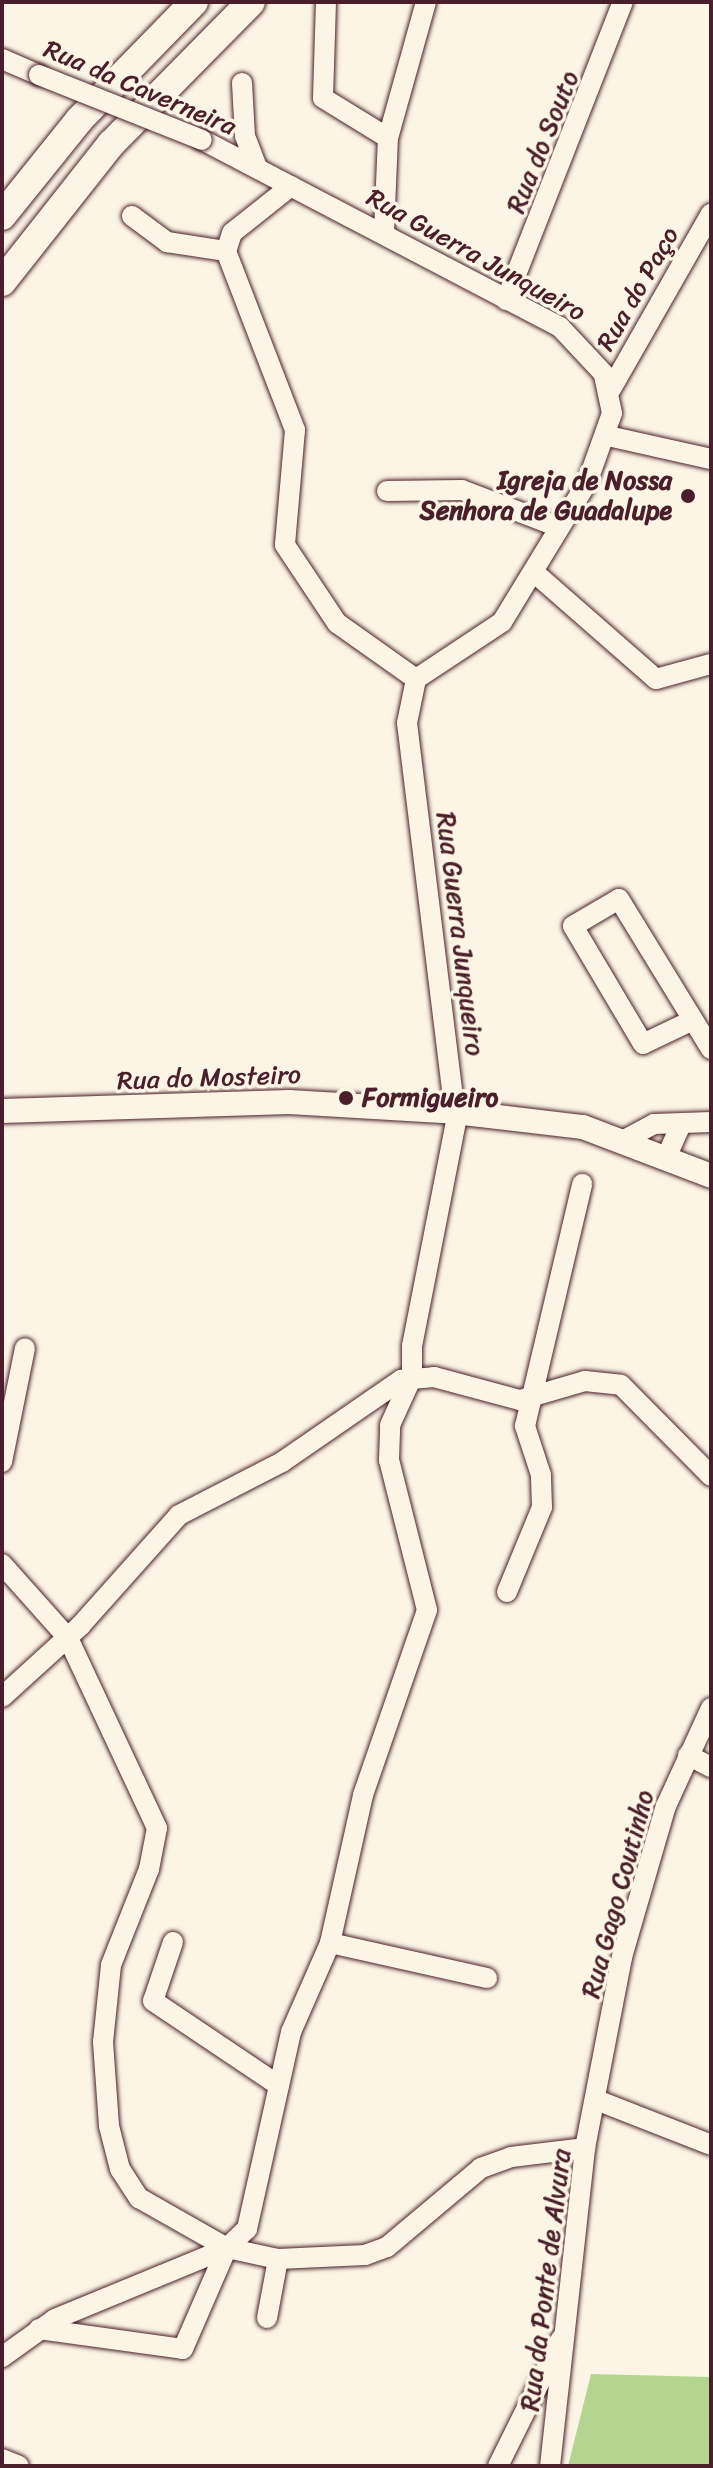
<!DOCTYPE html>
<meta charset="utf-8">
<style>
body{margin:0}
#map{position:relative;width:713px;height:2468px;overflow:hidden;background:#fcf5e5;font-family:Sriracha,sans-serif}
div>[style]{position:absolute}
.green>*{inset:0;background:#b3d58f}
.roads{filter:drop-shadow(0 0 2px #4a1f2b) drop-shadow(0 0 2px #4a1f2b)}
.minor>*{height:20px;margin:-10px;padding:0 10px;transform-origin:10px;border-radius:10px;background:#fcf5e5}
.major>*{height:24px;margin:-12px;padding:0 12px;transform-origin:12px;border-radius:12px;background:#fcf5e5}
.highway>*{height:28px;margin:-14px;padding:0 14px;transform-origin:14px;border-radius:14px;background:#fcf5e5}
.bridges{filter:drop-shadow(0 0 2px #4a1f2b) drop-shadow(0 0 2px #4a1f2b)}
.minor-bridge>*{height:20px;margin:-10px;padding:0 10px;transform-origin:10px;border-radius:10px;background:#fcf5e5}
.dots>*{width:22px;height:22px;translate:-50% -50%;box-sizing:border-box;border:4px solid #fcf5e5;border-radius:50%}
span{translate:-50% -50%;white-space:nowrap;text-align:center;line-height:1.15;-webkit-text-stroke:7px #fcf5e5;paint-order:stroke}
.street-label{font-size:26px;color:#4a1f2b}
.poi-label{font-size:26px;color:#4a1f2b;font-weight:700}
.right{translate:-100% -50%;text-align:right}
.left{translate:0 -50%;text-align:left}
.frame{position:absolute;inset:0;border:4px solid #4a1f2b;pointer-events:none}
</style>
<div id="map">
<div class="green">
<div style="clip-path:polygon(591px 2374px,711px 2377px,711px 2466px,568px 2466px)"></div>
</div>
<div class="roads">
<div class="minor">
<div style="left:326px;top:2px;width:96px;rotate:91.8deg"></div>
<div style="left:323px;top:98px;width:76px;rotate:31.6deg"></div>
<div style="left:2px;top:59px;width:40px;rotate:23.4deg"></div>
<div style="left:242px;top:83px;width:53px;rotate:86.8deg"></div>
<div style="left:245px;top:136px;width:34px;rotate:69deg"></div>
<div style="left:291px;top:186px;width:75px;rotate:141.5deg"></div>
<div style="left:232px;top:233px;width:19px;rotate:108deg"></div>
<div style="left:226px;top:251px;width:192px;rotate:68.9deg"></div>
<div style="left:295px;top:430px;width:115px;rotate:95deg"></div>
<div style="left:285px;top:545px;width:94px;rotate:56.3deg"></div>
<div style="left:337px;top:623px;width:97px;rotate:35.3deg"></div>
<div style="left:132px;top:216px;width:44px;rotate:36.6deg"></div>
<div style="left:167px;top:242px;width:60px;rotate:8.7deg"></div>
<div style="left:384px;top:232px;width:94px;rotate:-87.6deg"></div>
<div style="left:388px;top:138px;width:141px;rotate:-74.4deg"></div>
<div style="left:506px;top:300px;width:320px;rotate:-68.6deg"></div>
<div style="left:611px;top:389px;width:202px;rotate:-60.3deg"></div>
<div style="left:608px;top:436px;width:106px;rotate:12.6deg"></div>
<div style="left:387px;top:491px;width:75px;rotate:-0.8deg"></div>
<div style="left:462px;top:490px;width:104px;rotate:20.9deg"></div>
<div style="left:536px;top:574px;width:159px;rotate:41.2deg"></div>
<div style="left:656px;top:679px;width:57px;rotate:-15.3deg"></div>
<div style="left:693px;top:1020px;width:55px;rotate:154.4deg"></div>
<div style="left:643px;top:1044px;width:137px;rotate:-120.7deg"></div>
<div style="left:573px;top:926px;width:53px;rotate:-30.4deg"></div>
<div style="left:619px;top:899px;width:176px;rotate:58.5deg"></div>
<div style="left:624px;top:1140px;width:34px;rotate:-28deg"></div>
<div style="left:654px;top:1124px;width:57px;rotate:-2deg"></div>
<div style="left:666px;top:1158px;width:37px;rotate:-66deg"></div>
<div style="left:2px;top:1462px;width:116px;rotate:-78.6deg"></div>
<div style="left:2px;top:1564px;width:99px;rotate:48.3deg"></div>
<div style="left:68px;top:1638px;width:210px;rotate:64.9deg"></div>
<div style="left:157px;top:1828px;width:42px;rotate:101deg"></div>
<div style="left:149px;top:1869px;width:103px;rotate:111.6deg"></div>
<div style="left:111px;top:1965px;width:77px;rotate:95.9deg"></div>
<div style="left:103px;top:2042px;width:84px;rotate:85.9deg"></div>
<div style="left:109px;top:2126px;width:44px;rotate:75.7deg"></div>
<div style="left:120px;top:2169px;width:35px;rotate:57deg"></div>
<div style="left:139px;top:2198px;width:101px;rotate:29.6deg"></div>
<div style="left:227px;top:2248px;width:52px;rotate:12.2deg"></div>
<div style="left:278px;top:2259px;width:87px;rotate:-2.6deg"></div>
<div style="left:365px;top:2255px;width:23px;rotate:-20deg"></div>
<div style="left:387px;top:2247px;width:123px;rotate:-40deg"></div>
<div style="left:481px;top:2168px;width:32px;rotate:-20deg"></div>
<div style="left:511px;top:2157px;width:75px;rotate:-6.9deg"></div>
<div style="left:507px;top:1592px;width:92px;rotate:-67.6deg"></div>
<div style="left:542px;top:1507px;width:32px;rotate:-92deg"></div>
<div style="left:541px;top:1475px;width:52px;rotate:-108.1deg"></div>
<div style="left:525px;top:1426px;width:249px;rotate:-76.7deg"></div>
<div style="left:2px;top:1697px;width:107px;rotate:-42.3deg"></div>
<div style="left:81px;top:1625px;width:147px;rotate:-48.3deg"></div>
<div style="left:179px;top:1515px;width:116px;rotate:-27.2deg"></div>
<div style="left:282px;top:1462px;width:145px;rotate:-34.6deg"></div>
<div style="left:401px;top:1380px;width:33px;rotate:-5deg"></div>
<div style="left:434px;top:1377px;width:89px;rotate:15deg"></div>
<div style="left:520px;top:1400px;width:68px;rotate:-16.3deg"></div>
<div style="left:585px;top:1381px;width:36px;rotate:6deg"></div>
<div style="left:621px;top:1385px;width:128px;rotate:45.3deg"></div>
<div style="left:688px;top:1755px;width:26px;rotate:28deg"></div>
<div style="left:173px;top:1942px;width:62px;rotate:108.7deg"></div>
<div style="left:153px;top:2001px;width:151px;rotate:33.9deg"></div>
<div style="left:330px;top:1943px;width:161px;rotate:12.6deg"></div>
<div style="left:599px;top:2101px;width:120px;rotate:21.4deg"></div>
<div style="left:267px;top:2318px;width:60px;rotate:-79.4deg"></div>
<div style="left:39px;top:2329px;width:145px;rotate:7.9deg"></div>
<div style="left:183px;top:2349px;width:110px;rotate:-66.5deg"></div>
<div style="left:2px;top:2357px;width:65px;rotate:-35.6deg"></div>
<div style="left:55px;top:2319px;width:186px;rotate:-22.4deg"></div>
<div style="left:227px;top:2248px;width:28px;rotate:-44deg"></div>
<div style="left:247px;top:2229px;width:202px;rotate:-77.4deg"></div>
<div style="left:291px;top:2032px;width:97px;rotate:-66.3deg"></div>
<div style="left:330px;top:1943px;width:152px;rotate:-77.4deg"></div>
<div style="left:363px;top:1795px;width:196px;rotate:-70.9deg"></div>
<div style="left:427px;top:1610px;width:155px;rotate:-104.2deg"></div>
<div style="left:389px;top:1460px;width:35px;rotate:-88deg"></div>
<div style="left:390px;top:1425px;width:53px;rotate:-65.4deg"></div>
<div style="left:412px;top:1377px;width:31px;rotate:-90deg"></div>
<div style="left:412px;top:1346px;width:228px;rotate:-78.9deg"></div>
<div style="left:456px;top:1122px;width:402px;rotate:-97deg"></div>
<div style="left:407px;top:723px;width:45px;rotate:-78.4deg"></div>
<div style="left:416px;top:679px;width:103px;rotate:-33.5deg"></div>
<div style="left:502px;top:622px;width:163px;rotate:-58.6deg"></div>
<div style="left:587px;top:483px;width:74px;rotate:-70.3deg"></div>
<div style="left:612px;top:413px;width:40px;rotate:-102deg"></div>
<div style="left:604px;top:374px;width:64px;rotate:-133.1deg"></div>
<div style="left:560px;top:327px;width:404px;rotate:-152.4deg"></div>
<div style="left:2px;top:2459px;width:18px;rotate:22deg"></div>
<div style="left:498px;top:2466px;width:142px;rotate:-63.6deg"></div>
<div style="left:550px;top:2466px;width:320px;rotate:-83.7deg"></div>
<div style="left:585px;top:2148px;width:195px;rotate:-79deg"></div>
<div style="left:622px;top:1957px;width:157px;rotate:-73.8deg"></div>
<div style="left:666px;top:1806px;width:108px;rotate:-65.3deg"></div>
</div>
<div class="major">
<div style="left:2px;top:1111px;width:287px;rotate:-1.8deg"></div>
<div style="left:289px;top:1102px;width:166px;rotate:3.4deg"></div>
<div style="left:455px;top:1112px;width:129px;rotate:6.7deg"></div>
<div style="left:583px;top:1127px;width:137px;rotate:20.9deg"></div>
</div>
<div class="highway">
<div style="left:2px;top:216px;width:124px;rotate:-51.2deg"></div>
<div style="left:80px;top:119px;width:163px;rotate:-45.7deg"></div>
<div style="left:2px;top:282px;width:176px;rotate:-51.7deg"></div>
<div style="left:111px;top:144px;width:199px;rotate:-45.4deg"></div>
</div>
</div>
<div class="bridges">
<div class="minor-bridge">
<div style="left:39px;top:75px;width:175px;rotate:21.7deg"></div>
</div>
</div>
<div class="dots">
<div style="left:688px;top:496px;background:#4a1f2b"></div>
<div style="left:346px;top:1098px;background:#4a1f2b"></div>
</div>
<div class="street-label">
<span style="left:140px;top:88px;rotate:23deg">Rua da Caverneira</span>
<span style="left:543px;top:142px;rotate:-68deg">Rua do Souto</span>
<span style="left:476px;top:255px;rotate:29deg">Rua Guerra Junqueiro</span>
<span style="left:638px;top:289px;rotate:-60deg">Rua do Paço</span>
<span style="left:460px;top:934px;rotate:83deg">Rua Guerra Junqueiro</span>
<span style="left:209px;top:1078px;rotate:-2deg">Rua do Mosteiro</span>
<span style="left:618px;top:1894px;rotate:-75deg">Rua Gago Coutinho</span>
<span style="left:546px;top:2280px;rotate:-83deg">Rua da Ponte de Alvura</span>
</div>
<div class="poi-label">
<span class="right" style="left:672px;top:496px">Igreja de Nossa<br>Senhora de Guadalupe</span>
<span class="left" style="left:362px;top:1098px">Formigueiro</span>
</div>
<div class="frame"></div>
</div>
